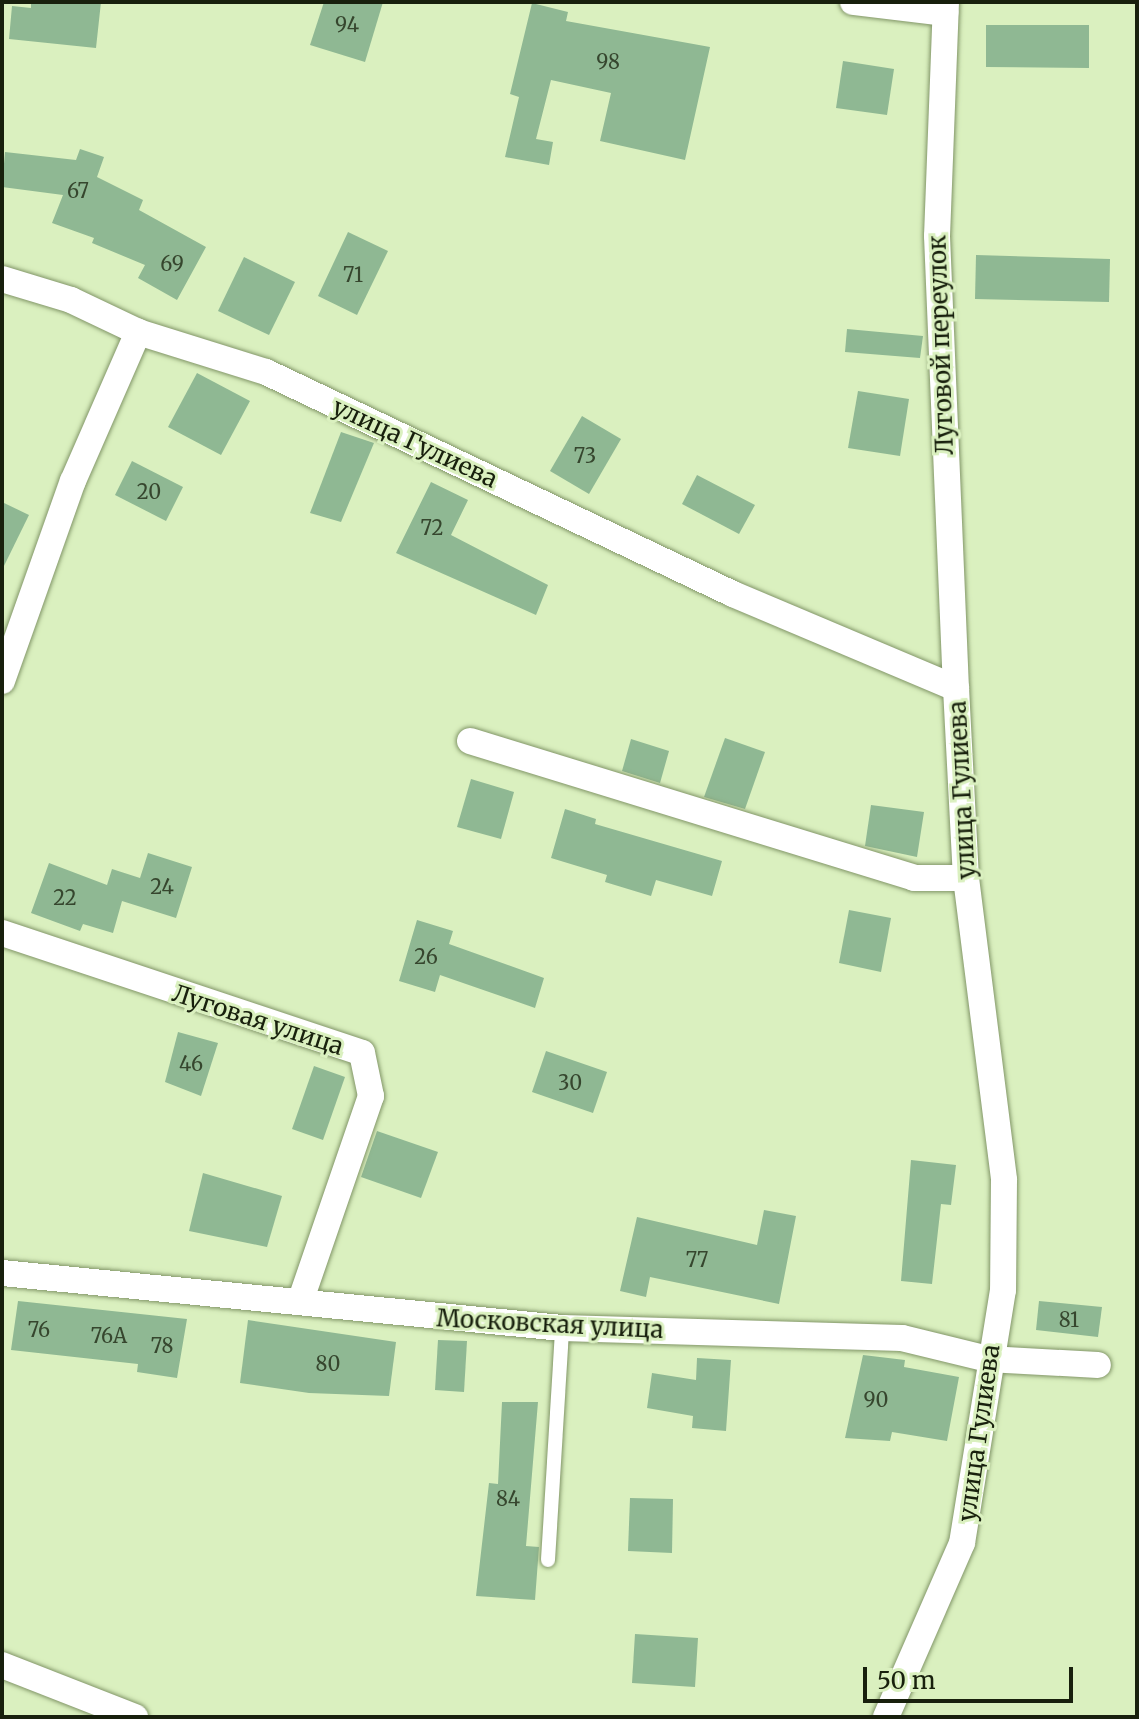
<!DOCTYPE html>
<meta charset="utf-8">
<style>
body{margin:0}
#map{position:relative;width:1139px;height:1719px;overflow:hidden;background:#daf0bf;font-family:Merriweather,serif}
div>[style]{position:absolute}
.building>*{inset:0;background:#8fb893}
.roads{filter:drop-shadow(0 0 2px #829668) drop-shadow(0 0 2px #829668)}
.service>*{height:14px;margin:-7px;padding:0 7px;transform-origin:7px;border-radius:7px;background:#fff}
.minor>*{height:26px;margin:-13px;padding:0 13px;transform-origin:13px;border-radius:13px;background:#fff}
span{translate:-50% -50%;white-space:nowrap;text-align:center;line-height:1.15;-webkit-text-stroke:6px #daf0bf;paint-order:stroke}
.number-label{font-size:20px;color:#36462e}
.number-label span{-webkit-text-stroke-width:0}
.street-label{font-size:24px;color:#18200d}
.frame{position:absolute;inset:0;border:4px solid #18200d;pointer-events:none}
.scale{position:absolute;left:863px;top:1667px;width:210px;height:36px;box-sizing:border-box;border:4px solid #18200d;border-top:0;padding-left:10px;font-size:24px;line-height:28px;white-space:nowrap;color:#18200d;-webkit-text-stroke:6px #daf0bf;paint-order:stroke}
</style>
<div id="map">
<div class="building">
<div style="clip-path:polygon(31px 2px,101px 2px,96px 48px,9px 39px,12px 6px,31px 8px)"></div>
<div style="clip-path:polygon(324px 2px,383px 2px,365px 62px,310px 45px)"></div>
<div style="clip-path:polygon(532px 3px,568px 12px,566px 21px,710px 47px,685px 160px,600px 141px,611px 93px,551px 80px,536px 139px,553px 142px,549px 165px,505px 157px,519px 97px,510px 94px)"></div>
<div style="clip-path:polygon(986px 25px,1089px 25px,1089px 68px,986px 67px)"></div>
<div style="clip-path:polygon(843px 61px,894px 69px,887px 115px,836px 108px)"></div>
<div style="clip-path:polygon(80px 149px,104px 157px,97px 177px,143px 200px,139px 210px,206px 247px,177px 300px,138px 278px,145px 265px,92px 243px,94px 238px,52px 223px,63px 195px,2px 187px,5px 152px,76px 160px)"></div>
<div style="clip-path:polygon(348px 232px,388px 251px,357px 315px,318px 296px)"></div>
<div style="clip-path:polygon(976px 255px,1110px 259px,1109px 302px,975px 299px)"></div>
<div style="clip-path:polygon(244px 257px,295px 282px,269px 335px,218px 311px)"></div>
<div style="clip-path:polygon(847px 329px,923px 336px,920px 358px,845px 352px)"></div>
<div style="clip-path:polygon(197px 373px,250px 401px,221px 455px,168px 427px)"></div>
<div style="clip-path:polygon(858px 391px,909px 399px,900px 456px,848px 448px)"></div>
<div style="clip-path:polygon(582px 416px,621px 439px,589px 494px,550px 471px)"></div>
<div style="clip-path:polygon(341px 432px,374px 443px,341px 522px,310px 513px)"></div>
<div style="clip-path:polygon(132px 461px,183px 487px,166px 521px,115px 495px)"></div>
<div style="clip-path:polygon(697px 475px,755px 505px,739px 534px,682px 504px)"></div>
<div style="clip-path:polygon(431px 482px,468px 500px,451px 535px,548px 585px,536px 615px,396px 553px)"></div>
<div style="clip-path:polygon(2px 502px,29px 515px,2px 570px)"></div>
<div style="clip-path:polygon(725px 738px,765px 752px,745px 809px,704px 797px)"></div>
<div style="clip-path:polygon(631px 739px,669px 751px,660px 783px,622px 771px)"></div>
<div style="clip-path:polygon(471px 779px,514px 792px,501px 839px,457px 827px)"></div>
<div style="clip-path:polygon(871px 805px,924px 812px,917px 857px,865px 846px)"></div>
<div style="clip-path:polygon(565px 809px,596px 819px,595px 824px,722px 861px,712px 896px,656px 880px,651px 896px,605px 882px,607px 875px,551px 858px)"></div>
<div style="clip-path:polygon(148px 853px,192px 867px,176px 918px,122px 901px,113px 933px,83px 924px,80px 931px,31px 913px,49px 863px,107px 885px,112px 869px,140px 878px)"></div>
<div style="clip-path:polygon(849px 910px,891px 918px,881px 972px,839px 963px)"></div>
<div style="clip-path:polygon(417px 920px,453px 931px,449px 944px,544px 978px,535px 1008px,440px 975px,435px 992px,399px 981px)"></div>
<div style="clip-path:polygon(178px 1032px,218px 1043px,201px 1096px,165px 1082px)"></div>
<div style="clip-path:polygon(546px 1051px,607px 1072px,593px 1113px,532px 1092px)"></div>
<div style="clip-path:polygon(314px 1066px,345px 1077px,323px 1140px,292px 1129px)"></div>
<div style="clip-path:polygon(377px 1131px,438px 1152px,421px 1198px,361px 1177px)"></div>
<div style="clip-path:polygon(911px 1160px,956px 1165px,951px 1205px,941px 1204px,932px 1284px,901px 1281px)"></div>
<div style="clip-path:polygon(203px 1173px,282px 1196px,267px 1247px,189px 1231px)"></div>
<div style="clip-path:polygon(764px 1210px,796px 1216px,779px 1304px,650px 1277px,646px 1297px,620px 1291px,637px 1217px,757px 1245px)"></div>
<div style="clip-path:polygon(18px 1301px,187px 1319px,177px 1378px,137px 1372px,138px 1364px,11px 1350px)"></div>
<div style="clip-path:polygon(1039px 1301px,1102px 1307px,1098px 1337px,1036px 1330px)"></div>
<div style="clip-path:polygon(248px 1320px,396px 1342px,389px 1396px,309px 1393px,240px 1383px)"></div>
<div style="clip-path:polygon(438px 1340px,467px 1341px,464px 1392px,435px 1390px)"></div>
<div style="clip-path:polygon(863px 1355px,905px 1360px,904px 1367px,959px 1377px,947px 1441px,892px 1432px,890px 1441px,845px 1438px)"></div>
<div style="clip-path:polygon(697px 1358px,731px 1360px,726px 1431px,692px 1428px,693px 1416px,647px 1408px,652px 1373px,696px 1380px)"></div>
<div style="clip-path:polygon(502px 1402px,538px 1402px,526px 1546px,539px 1547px,535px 1600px,476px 1596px,489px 1483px,498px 1484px)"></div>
<div style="clip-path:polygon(630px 1498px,673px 1499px,672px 1553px,628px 1551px)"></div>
<div style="clip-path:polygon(635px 1634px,698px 1638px,695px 1687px,632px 1683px)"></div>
</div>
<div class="roads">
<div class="service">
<div style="left:548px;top:1560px;width:232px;rotate:-86.5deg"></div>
</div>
<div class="minor">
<div style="left:853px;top:2px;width:93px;rotate:6.8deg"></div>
<div style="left:946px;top:2px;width:234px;rotate:92.2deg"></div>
<div style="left:937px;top:236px;width:452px;rotate:87.6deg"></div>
<div style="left:2px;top:279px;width:72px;rotate:16.9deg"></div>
<div style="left:71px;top:300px;width:74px;rotate:25.5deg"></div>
<div style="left:138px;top:332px;width:134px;rotate:17.4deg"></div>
<div style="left:266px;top:372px;width:517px;rotate:25.43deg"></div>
<div style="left:733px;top:594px;width:242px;rotate:22.9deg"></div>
<div style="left:956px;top:688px;width:190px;rotate:87deg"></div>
<div style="left:966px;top:878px;width:304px;rotate:82.8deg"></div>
<div style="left:1004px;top:1180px;width:110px;rotate:90.5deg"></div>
<div style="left:1003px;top:1290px;width:256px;rotate:99.2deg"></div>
<div style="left:962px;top:1543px;width:190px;rotate:113.6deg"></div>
<div style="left:2px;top:681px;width:212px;rotate:-70.5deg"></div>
<div style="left:73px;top:481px;width:163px;rotate:-66.4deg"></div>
<div style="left:470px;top:741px;width:465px;rotate:17.1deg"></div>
<div style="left:914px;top:878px;width:52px"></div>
<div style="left:2px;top:933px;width:379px;rotate:18.4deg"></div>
<div style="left:362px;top:1053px;width:44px;rotate:78.2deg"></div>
<div style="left:371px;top:1096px;width:215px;rotate:109deg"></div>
<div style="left:2px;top:1273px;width:563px;rotate:5.61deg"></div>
<div style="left:562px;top:1328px;width:340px;rotate:1.7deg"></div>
<div style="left:902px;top:1338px;width:89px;rotate:13.7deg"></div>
<div style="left:988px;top:1359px;width:110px;rotate:3.1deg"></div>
<div style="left:2px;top:1665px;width:143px;rotate:21.4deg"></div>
</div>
</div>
<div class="number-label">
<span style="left:347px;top:24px">94</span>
<span style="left:608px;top:61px">98</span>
<span style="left:78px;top:190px">67</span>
<span style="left:172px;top:263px">69</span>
<span style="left:353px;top:274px">71</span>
<span style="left:585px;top:455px">73</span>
<span style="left:149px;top:491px">20</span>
<span style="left:432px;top:527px">72</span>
<span style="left:162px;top:886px">24</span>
<span style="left:65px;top:897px">22</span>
<span style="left:426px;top:956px">26</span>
<span style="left:191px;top:1063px">46</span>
<span style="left:570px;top:1082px">30</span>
<span style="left:697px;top:1259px">77</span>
<span style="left:1069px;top:1319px">81</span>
<span style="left:39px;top:1329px">76</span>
<span style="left:109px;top:1335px">76А</span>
<span style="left:162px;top:1345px">78</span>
<span style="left:328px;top:1363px">80</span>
<span style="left:876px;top:1399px">90</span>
<span style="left:508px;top:1498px">84</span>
</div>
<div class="street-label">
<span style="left:941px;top:345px;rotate:-92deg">Луговой переулок</span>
<span style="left:415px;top:443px;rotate:25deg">улица Гулиева</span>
<span style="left:962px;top:790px;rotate:-93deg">улица Гулиева</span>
<span style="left:258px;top:1020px;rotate:18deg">Луговая улица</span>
<span style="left:550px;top:1324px;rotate:3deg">Московская улица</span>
<span style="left:979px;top:1433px;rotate:-82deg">улица Гулиева</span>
</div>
<div class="frame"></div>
<div class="scale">50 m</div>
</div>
